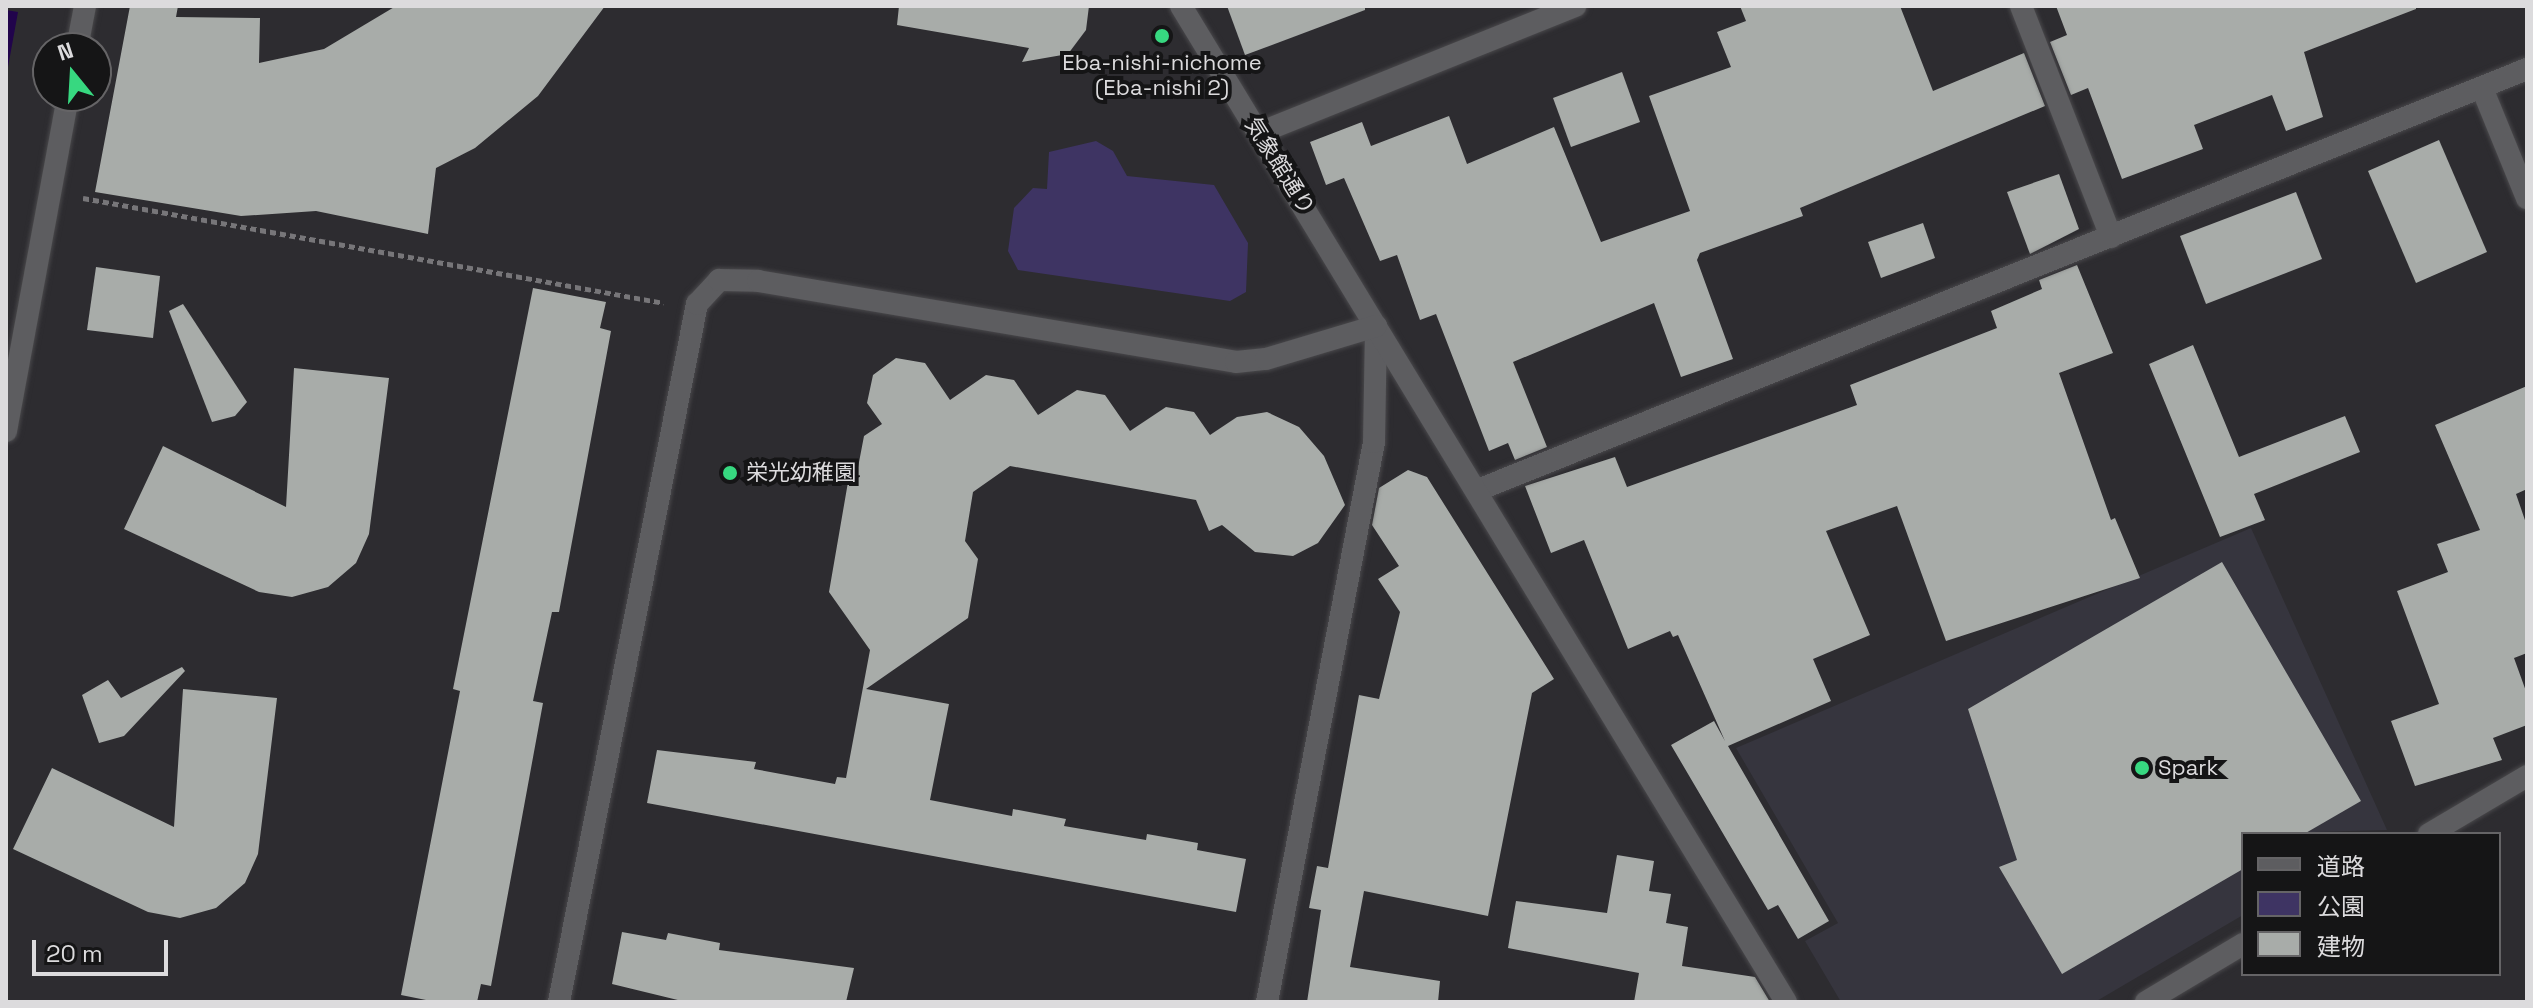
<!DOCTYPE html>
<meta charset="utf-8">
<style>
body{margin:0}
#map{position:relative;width:2533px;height:1008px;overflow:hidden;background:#2d2c30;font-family:"Space Grotesk","Noto Sans JP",sans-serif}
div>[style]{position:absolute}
.built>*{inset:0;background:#36353e}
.green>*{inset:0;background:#3e3463}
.water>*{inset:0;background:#21044c}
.building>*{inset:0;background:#a8aca9}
.path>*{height:5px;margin-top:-2.5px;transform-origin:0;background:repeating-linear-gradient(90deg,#777679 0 6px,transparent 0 10px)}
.roads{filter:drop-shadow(0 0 2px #49484b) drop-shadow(0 0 2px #49484b)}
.minor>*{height:22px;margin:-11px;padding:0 11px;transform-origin:11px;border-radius:11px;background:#5d5d60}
.tertiary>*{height:22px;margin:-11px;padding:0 11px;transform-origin:11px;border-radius:11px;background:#5d5d60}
.dots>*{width:22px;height:22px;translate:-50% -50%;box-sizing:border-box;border:4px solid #151516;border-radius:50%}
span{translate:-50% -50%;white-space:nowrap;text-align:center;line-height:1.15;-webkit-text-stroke:8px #151516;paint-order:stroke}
.poi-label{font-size:22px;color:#dcdbdd}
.left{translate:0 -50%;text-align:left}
.street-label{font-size:22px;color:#dcdbdd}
.frame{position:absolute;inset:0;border:8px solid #dcdbdd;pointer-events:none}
.legend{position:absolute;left:2241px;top:832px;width:260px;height:144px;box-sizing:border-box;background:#151516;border:2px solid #656466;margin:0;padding:10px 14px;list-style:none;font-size:24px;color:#dcdbdd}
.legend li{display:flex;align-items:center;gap:16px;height:40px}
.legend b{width:40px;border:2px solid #656466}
.north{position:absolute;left:32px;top:32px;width:80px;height:80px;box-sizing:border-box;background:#151516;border:2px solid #656466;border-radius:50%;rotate:342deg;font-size:22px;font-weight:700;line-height:32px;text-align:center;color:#dcdbdd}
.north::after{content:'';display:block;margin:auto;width:28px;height:36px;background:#37d880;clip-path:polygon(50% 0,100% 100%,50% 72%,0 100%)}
.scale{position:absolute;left:32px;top:940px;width:136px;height:36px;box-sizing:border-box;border:4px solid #dcdbdd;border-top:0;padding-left:10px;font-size:24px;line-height:28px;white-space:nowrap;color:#dcdbdd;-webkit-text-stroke:6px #151516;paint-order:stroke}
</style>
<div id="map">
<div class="built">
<div style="clip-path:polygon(2251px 528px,2387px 830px,2243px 834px,2243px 915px,2095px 1002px,1841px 1002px,1805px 941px,1838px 923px,1736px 748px)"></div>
</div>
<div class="green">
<div style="clip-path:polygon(1096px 141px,1113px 151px,1127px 176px,1214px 185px,1248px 243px,1246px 292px,1230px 301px,1018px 270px,1008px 251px,1014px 208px,1033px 188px,1047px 189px,1049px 152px)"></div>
</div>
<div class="water">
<div style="clip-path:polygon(6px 10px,18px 12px,6px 78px)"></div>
</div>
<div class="building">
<div style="clip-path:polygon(130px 6px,178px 6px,176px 17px,260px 18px,259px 63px,324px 49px,396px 6px,605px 6px,538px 96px,475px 148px,436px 168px,428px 234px,316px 211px,241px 216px,95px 192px)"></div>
<div style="clip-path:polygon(899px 6px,1089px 6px,1086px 30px,1068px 54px,1022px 62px,1029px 48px,897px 25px)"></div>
<div style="clip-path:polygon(1227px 6px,1365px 6px,1365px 10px,1245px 55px)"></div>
<div style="clip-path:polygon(1740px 6px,1900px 6px,1933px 91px,2024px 53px,2045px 106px,1800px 208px,1803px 216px,1700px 253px,1697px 260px,1733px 359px,1681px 377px,1654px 303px,1513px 362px,1547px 447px,1515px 460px,1508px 443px,1489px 451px,1436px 314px,1420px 320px,1397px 255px,1380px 261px,1344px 178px,1326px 185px,1310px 142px,1362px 122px,1371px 146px,1449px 116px,1467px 164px,1554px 127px,1601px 242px,1690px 211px,1649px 96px,1731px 67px,1717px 32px,1746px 21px)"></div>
<div style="clip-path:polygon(2056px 6px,2416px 6px,2416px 9px,2304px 52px,2323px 117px,2286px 131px,2272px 95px,2194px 125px,2203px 149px,2122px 179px,2088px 88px,2071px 95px,2050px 42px,2067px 35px)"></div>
<div style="clip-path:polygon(1622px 72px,1640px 122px,1571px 147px,1553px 98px)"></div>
<div style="clip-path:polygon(2439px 140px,2487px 252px,2416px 283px,2368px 171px)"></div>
<div style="clip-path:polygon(2059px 174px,2079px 229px,2030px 254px,2007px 192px)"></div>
<div style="clip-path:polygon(2296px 192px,2322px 259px,2206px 304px,2180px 236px)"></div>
<div style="clip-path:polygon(1923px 223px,1935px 258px,1881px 278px,1868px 242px)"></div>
<div style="clip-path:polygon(2077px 265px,2113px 353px,2059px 373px,2111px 520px,2115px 518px,2140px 578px,1946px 641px,1897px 506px,1826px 531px,1870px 635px,1813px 659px,1831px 701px,1728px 746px,1829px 921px,1798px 939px,1778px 905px,1768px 910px,1671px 745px,1714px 721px,1725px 741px,1678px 635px,1673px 637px,1670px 631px,1628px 649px,1584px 540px,1551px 553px,1525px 486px,1615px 457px,1627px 487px,1857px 405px,1850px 385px,1997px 328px,1991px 311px,2042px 289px,2039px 280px)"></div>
<div style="clip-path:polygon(96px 267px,160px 276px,153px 338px,87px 330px)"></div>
<div style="clip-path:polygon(533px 288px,606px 302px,600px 328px,611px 331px,559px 612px,552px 612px,533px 701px,543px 703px,491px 986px,481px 984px,477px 1002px,436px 1002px,401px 995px,460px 691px,453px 689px)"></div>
<div style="clip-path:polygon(183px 304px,247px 402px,235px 416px,212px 422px,169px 311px)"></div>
<div style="clip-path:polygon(2193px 345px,2239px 457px,2345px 416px,2360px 452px,2254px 494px,2265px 520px,2220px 537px,2149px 364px)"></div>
<div style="clip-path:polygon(896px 358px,925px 363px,950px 400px,986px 375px,1014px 380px,1038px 415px,1077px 390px,1105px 395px,1130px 431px,1166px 407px,1194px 412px,1210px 435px,1237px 417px,1267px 412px,1299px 427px,1324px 456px,1345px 505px,1318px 543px,1293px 556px,1255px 552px,1222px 525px,1209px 531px,1196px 500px,1010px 466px,973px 492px,965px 541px,978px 559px,968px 618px,866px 689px,949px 704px,930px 800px,1012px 816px,1013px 809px,1066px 819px,1064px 826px,1146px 840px,1147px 834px,1198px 843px,1197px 850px,1246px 859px,1236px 912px,647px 803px,657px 750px,756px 762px,754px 769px,835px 784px,837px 777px,846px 778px,870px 650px,829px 592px,848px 482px,855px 483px,864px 436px,882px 424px,867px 403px,873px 375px)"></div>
<div style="clip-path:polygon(294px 368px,389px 378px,369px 534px,356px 563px,328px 587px,292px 597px,259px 592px,124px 529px,163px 446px,286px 507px)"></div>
<div style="clip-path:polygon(2527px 386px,2527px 489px,2516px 494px,2527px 526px,2527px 653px,2514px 658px,2527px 694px,2527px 725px,2493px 738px,2502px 760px,2415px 786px,2391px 721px,2439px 704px,2397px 591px,2448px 572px,2437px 544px,2480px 530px,2435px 425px)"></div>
<div style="clip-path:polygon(1408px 470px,1427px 477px,1554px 679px,1532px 693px,1488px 916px,1364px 891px,1350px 967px,1440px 981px,1438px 1002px,1307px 1002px,1321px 910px,1309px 908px,1317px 866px,1328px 868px,1359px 695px,1379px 699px,1400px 612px,1378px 579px,1399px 566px,1372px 525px,1379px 488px)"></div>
<div style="clip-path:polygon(2222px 562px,2361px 801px,2304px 834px,2243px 834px,2243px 869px,2062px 974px,1999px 867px,2017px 860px,1968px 709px)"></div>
<div style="clip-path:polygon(182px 667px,185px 671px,124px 736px,99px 743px,82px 695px,108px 680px,121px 698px)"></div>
<div style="clip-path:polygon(183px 689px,277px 698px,258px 854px,245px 883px,216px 908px,180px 918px,148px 912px,13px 849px,52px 768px,174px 827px)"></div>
<div style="clip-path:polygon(1617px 855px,1654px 861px,1649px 891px,1671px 894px,1666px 923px,1688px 927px,1682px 966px,1755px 977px,1770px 1002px,1634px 1002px,1639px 973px,1508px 948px,1516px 901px,1607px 913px)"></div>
<div style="clip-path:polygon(622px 932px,666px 940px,668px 933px,720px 943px,719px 950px,854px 968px,846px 1002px,686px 1002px,612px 984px)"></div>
</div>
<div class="path">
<div style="left:83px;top:198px;width:590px;rotate:10.24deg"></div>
</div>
<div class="roads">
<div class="minor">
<div style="left:2021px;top:6px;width:248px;rotate:68.7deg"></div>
<div style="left:2482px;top:88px;width:119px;rotate:67.8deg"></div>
<div style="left:1259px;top:133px;width:341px;rotate:-21.9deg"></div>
<div style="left:1478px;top:490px;width:1130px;rotate:-21.87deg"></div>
<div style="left:2429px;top:834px;width:114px;rotate:-30.6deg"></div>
<div style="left:1267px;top:1002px;width:570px;rotate:-79.18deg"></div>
<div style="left:1374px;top:442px;width:116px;rotate:-89deg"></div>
<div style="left:2146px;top:1002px;width:113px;rotate:-30.9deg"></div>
</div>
<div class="tertiary">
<div style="left:1181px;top:6px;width:1165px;rotate:58.72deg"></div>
<div style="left:77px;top:48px;width:43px;rotate:-79.2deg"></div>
<div style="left:6px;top:431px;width:341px;rotate:-79.5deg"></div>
<div style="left:559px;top:1002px;width:712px;rotate:-78.82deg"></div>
<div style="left:697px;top:304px;width:33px;rotate:-47deg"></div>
<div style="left:719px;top:280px;width:39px;rotate:1deg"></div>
<div style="left:758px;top:281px;width:485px;rotate:9.6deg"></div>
<div style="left:1236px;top:362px;width:30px;rotate:-6deg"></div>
<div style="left:1266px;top:359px;width:115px;rotate:-16.7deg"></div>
</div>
</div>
<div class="dots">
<div style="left:1162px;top:36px;background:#37d880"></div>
<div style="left:730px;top:473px;background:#37d880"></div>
<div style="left:2142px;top:768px;background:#37d880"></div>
</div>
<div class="poi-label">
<span style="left:1162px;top:75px">Eba-nishi-nichome<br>(Eba-nishi 2)</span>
<span class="left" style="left:746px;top:473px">栄光幼稚園</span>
<span class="left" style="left:2158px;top:768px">Spark</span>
</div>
<div class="street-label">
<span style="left:1280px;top:166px;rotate:58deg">気象館通り</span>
</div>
<div class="frame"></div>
<ul class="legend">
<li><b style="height:10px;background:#5d5d60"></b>道路</li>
<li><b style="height:22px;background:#3e3463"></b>公園</li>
<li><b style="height:22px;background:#a8aca9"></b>建物</li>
</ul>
<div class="north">N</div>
<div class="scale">20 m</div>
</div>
